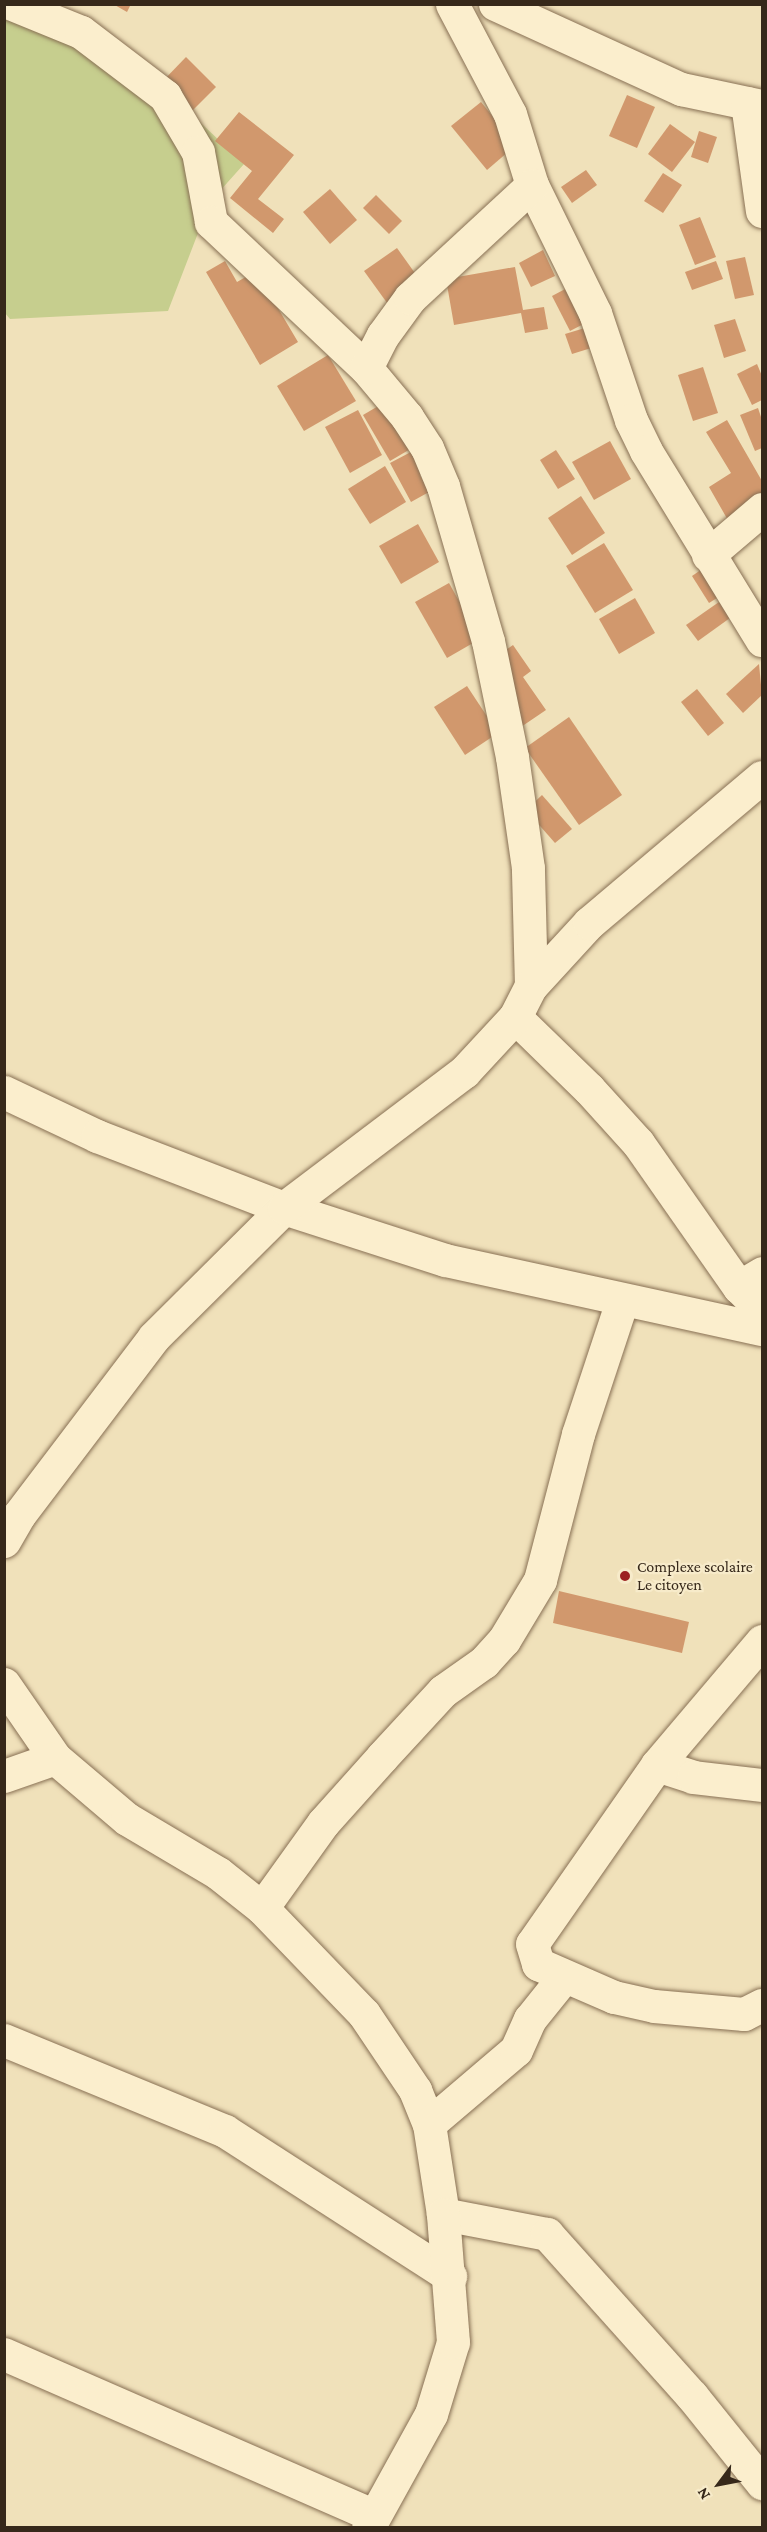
<!DOCTYPE html>
<style>
body{margin:0}
#map{position:relative;width:767px;height:2532px;overflow:hidden;background:#f0e1ba;font-family:"Crimson Pro",serif}
div>[style]{position:absolute}
.green>*{inset:0;background:#c6ce8e}
.building>*{inset:0;background:#d1986d}
.roads{filter:drop-shadow(0 0 2px #887054) drop-shadow(0 0 2px #887054)}
.minor>*{height:33px;margin:-16.5px;padding:0 16.5px;transform-origin:16.5px;border-radius:16.5px;background:#fbeecd}
.dots>*{width:16px;height:16px;translate:-50% -50%;box-sizing:border-box;border:3px solid #f7ebca;border-radius:50%}
span{translate:-50% -50%;white-space:nowrap;text-align:center;line-height:1.15;-webkit-text-stroke:4.5px #f7ebca;paint-order:stroke}
.poi-label{font-size:16px;color:#36281a}
.left{translate:0 -50%;text-align:left}
.frame{position:absolute;inset:0;border:6px solid #36281a;pointer-events:none}
.north{position:absolute;left:689px;top:2454px;width:60px;height:60px;-webkit-text-stroke:4px #f7ebca;paint-order:stroke;rotate:238deg;font-size:16px;font-weight:700;line-height:24px;text-align:center;color:#36281a}
.north::after{content:'';display:block;margin:auto;width:21px;height:27px;background:#36281a;clip-path:polygon(50% 0,100% 100%,50% 72%,0 100%)}
</style>
<div id="map">
<div class="green">
<div style="clip-path:polygon(5px 5px,121px 47px,244px 164px,210px 202px,168px 311px,10px 319px,5px 313px)"></div>
</div>
<div class="building">
<div style="clip-path:polygon(113px 4px,131px 4px,127px 12px)"></div>
<div style="clip-path:polygon(186px 57px,216px 87px,190px 113px,160px 84px)"></div>
<div style="clip-path:polygon(627px 95px,655px 107px,637px 148px,609px 136px)"></div>
<div style="clip-path:polygon(481px 102px,516px 145px,487px 170px,451px 126px)"></div>
<div style="clip-path:polygon(239px 112px,294px 155px,258px 199px,284px 219px,273px 233px,230px 198px,252px 171px,215px 141px)"></div>
<div style="clip-path:polygon(670px 124px,695px 142px,672px 172px,648px 154px)"></div>
<div style="clip-path:polygon(699px 131px,717px 137px,708px 163px,691px 157px)"></div>
<div style="clip-path:polygon(586px 170px,597px 185px,572px 203px,561px 187px)"></div>
<div style="clip-path:polygon(663px 173px,682px 185px,663px 213px,644px 201px)"></div>
<div style="clip-path:polygon(330px 189px,357px 220px,330px 244px,303px 212px)"></div>
<div style="clip-path:polygon(376px 195px,402px 221px,389px 234px,363px 208px)"></div>
<div style="clip-path:polygon(700px 217px,716px 257px,695px 265px,679px 225px)"></div>
<div style="clip-path:polygon(397px 248px,422px 283px,390px 307px,364px 271px)"></div>
<div style="clip-path:polygon(543px 250px,555px 276px,531px 287px,519px 263px)"></div>
<div style="clip-path:polygon(745px 257px,754px 295px,735px 299px,726px 261px)"></div>
<div style="clip-path:polygon(225px 261px,237px 282px,256px 271px,298px 342px,260px 365px,206px 272px)"></div>
<div style="clip-path:polygon(716px 261px,723px 279px,692px 290px,685px 272px)"></div>
<div style="clip-path:polygon(515px 267px,523px 310px,544px 307px,548px 329px,525px 333px,521px 313px,454px 325px,446px 279px)"></div>
<div style="clip-path:polygon(584px 279px,601px 315px,570px 331px,552px 296px)"></div>
<div style="clip-path:polygon(735px 319px,746px 351px,724px 358px,714px 325px)"></div>
<div style="clip-path:polygon(598px 324px,604px 344px,572px 354px,565px 334px)"></div>
<div style="clip-path:polygon(328px 355px,356px 401px,304px 431px,277px 386px)"></div>
<div style="clip-path:polygon(757px 364px,762px 376px,762px 400px,752px 405px,737px 374px)"></div>
<div style="clip-path:polygon(703px 367px,718px 413px,693px 421px,678px 375px)"></div>
<div style="clip-path:polygon(397px 395px,424px 441px,390px 461px,363px 415px)"></div>
<div style="clip-path:polygon(758px 408px,762px 420px,762px 448px,755px 451px,740px 415px)"></div>
<div style="clip-path:polygon(358px 410px,382px 455px,350px 473px,325px 427px)"></div>
<div style="clip-path:polygon(727px 420px,762px 481px,762px 511px,733px 529px,709px 487px,731px 473px,706px 432px)"></div>
<div style="clip-path:polygon(610px 441px,631px 479px,594px 500px,572px 462px)"></div>
<div style="clip-path:polygon(428px 443px,439px 464px,420px 475px,429px 492px,411px 502px,390px 463px)"></div>
<div style="clip-path:polygon(556px 450px,575px 479px,558px 489px,540px 460px)"></div>
<div style="clip-path:polygon(385px 466px,406px 502px,370px 524px,348px 489px)"></div>
<div style="clip-path:polygon(581px 496px,605px 533px,572px 555px,548px 518px)"></div>
<div style="clip-path:polygon(418px 524px,439px 562px,401px 584px,379px 546px)"></div>
<div style="clip-path:polygon(604px 543px,633px 590px,595px 613px,566px 566px)"></div>
<div style="clip-path:polygon(708px 565px,725px 593px,709px 603px,692px 576px)"></div>
<div style="clip-path:polygon(449px 583px,480px 639px,447px 658px,415px 602px)"></div>
<div style="clip-path:polygon(635px 598px,655px 633px,619px 654px,599px 619px)"></div>
<div style="clip-path:polygon(719px 602px,730px 618px,698px 641px,686px 625px)"></div>
<div style="clip-path:polygon(513px 645px,531px 671px,523px 677px,546px 710px,518px 729px,477px 670px)"></div>
<div style="clip-path:polygon(759px 664px,762px 695px,743px 713px,726px 694px)"></div>
<div style="clip-path:polygon(467px 686px,498px 733px,465px 755px,434px 707px)"></div>
<div style="clip-path:polygon(697px 689px,724px 723px,708px 736px,681px 702px)"></div>
<div style="clip-path:polygon(569px 717px,622px 795px,579px 825px,525px 748px)"></div>
<div style="clip-path:polygon(542px 795px,572px 829px,555px 843px,526px 810px)"></div>
<div style="clip-path:polygon(559px 1591px,689px 1622px,682px 1653px,553px 1623px)"></div>
</div>
<div class="roads">
<div class="minor">
<div style="left:12px;top:4px;width:74px;rotate:22.1deg"></div>
<div style="left:81px;top:32px;width:106px;rotate:37.3deg"></div>
<div style="left:165px;top:96px;width:65px;rotate:59.5deg"></div>
<div style="left:198px;top:152px;width:71px;rotate:79.5deg"></div>
<div style="left:211px;top:222px;width:213px;rotate:43.3deg"></div>
<div style="left:452px;top:4px;width:124px;rotate:62.2deg"></div>
<div style="left:510px;top:114px;width:74px;rotate:72.8deg"></div>
<div style="left:532px;top:185px;width:143px;rotate:63.8deg"></div>
<div style="left:595px;top:313px;width:113px;rotate:71.4deg"></div>
<div style="left:631px;top:420px;width:34px;rotate:64deg"></div>
<div style="left:646px;top:451px;width:222px;rotate:58.5deg"></div>
<div style="left:495px;top:4px;width:205px;rotate:24.6deg"></div>
<div style="left:681px;top:89px;width:83px;rotate:11.9deg"></div>
<div style="left:747px;top:103px;width:109px;rotate:82.1deg"></div>
<div style="left:708px;top:555px;width:71px;rotate:-40.4deg"></div>
<div style="left:531px;top:986px;width:118px;rotate:-91.5deg"></div>
<div style="left:528px;top:868px;width:112px;rotate:-98.2deg"></div>
<div style="left:512px;top:757px;width:118px;rotate:-101.7deg"></div>
<div style="left:488px;top:641px;width:161px;rotate:-106.2deg"></div>
<div style="left:443px;top:486px;width:41px;rotate:-112.8deg"></div>
<div style="left:427px;top:448px;width:37px;rotate:-123deg"></div>
<div style="left:407px;top:417px;width:64px;rotate:-129.9deg"></div>
<div style="left:366px;top:368px;width:37px;rotate:-63deg"></div>
<div style="left:383px;top:335px;width:46px;rotate:-53.9deg"></div>
<div style="left:410px;top:298px;width:166px;rotate:-42.8deg"></div>
<div style="left:515px;top:1017px;width:103px;rotate:44.2deg"></div>
<div style="left:589px;top:1089px;width:73px;rotate:47.8deg"></div>
<div style="left:638px;top:1143px;width:176px;rotate:55deg"></div>
<div style="left:739px;top:1287px;width:33px;rotate:45deg"></div>
<div style="left:4px;top:1092px;width:103px;rotate:25.3deg"></div>
<div style="left:97px;top:1136px;width:200px;rotate:21.1deg"></div>
<div style="left:284px;top:1208px;width:169px;rotate:17.9deg"></div>
<div style="left:445px;top:1260px;width:324px;rotate:12.3deg"></div>
<div style="left:739px;top:1287px;width:27px;rotate:-31deg"></div>
<div style="left:4px;top:1541px;width:30px;rotate:-60deg"></div>
<div style="left:19px;top:1515px;width:223px;rotate:-52.8deg"></div>
<div style="left:154px;top:1337px;width:183px;rotate:-44.8deg"></div>
<div style="left:284px;top:1208px;width:226px;rotate:-37.1deg"></div>
<div style="left:464px;top:1072px;width:75px;rotate:-47.2deg"></div>
<div style="left:515px;top:1017px;width:35px;rotate:-63deg"></div>
<div style="left:531px;top:986px;width:86px;rotate:-47.4deg"></div>
<div style="left:589px;top:923px;width:226px;rotate:-40.2deg"></div>
<div style="left:762px;top:1641px;width:162px;rotate:130.3deg"></div>
<div style="left:657px;top:1765px;width:218px;rotate:124.9deg"></div>
<div style="left:532px;top:1944px;width:21px;rotate:73deg"></div>
<div style="left:538px;top:1964px;width:83px;rotate:23.5deg"></div>
<div style="left:614px;top:1997px;width:41px;rotate:12.7deg"></div>
<div style="left:654px;top:2006px;width:90px;rotate:5.1deg"></div>
<div style="left:744px;top:2014px;width:20px;rotate:-27deg"></div>
<div style="left:4px;top:1684px;width:90px;rotate:55.4deg"></div>
<div style="left:55px;top:1758px;width:94px;rotate:40.3deg"></div>
<div style="left:127px;top:1819px;width:106px;rotate:30.7deg"></div>
<div style="left:218px;top:1873px;width:56px;rotate:38.5deg"></div>
<div style="left:262px;top:1908px;width:147px;rotate:46.1deg"></div>
<div style="left:364px;top:2014px;width:92px;rotate:56.1deg"></div>
<div style="left:415px;top:2090px;width:37px;rotate:68deg"></div>
<div style="left:429px;top:2124px;width:91px;rotate:81.2deg"></div>
<div style="left:443px;top:2214px;width:106px;rotate:10.9deg"></div>
<div style="left:547px;top:2234px;width:217px;rotate:48.2deg"></div>
<div style="left:692px;top:2396px;width:112px;rotate:51.2deg"></div>
<div style="left:657px;top:1765px;width:38px;rotate:18deg"></div>
<div style="left:693px;top:1777px;width:69px;rotate:6.6deg"></div>
<div style="left:4px;top:1776px;width:54px;rotate:-19.4deg"></div>
<div style="left:262px;top:1908px;width:105px;rotate:-54.3deg"></div>
<div style="left:323px;top:1823px;width:89px;rotate:-48.2deg"></div>
<div style="left:382px;top:1757px;width:90px;rotate:-47.3deg"></div>
<div style="left:443px;top:1691px;width:50px;rotate:-35.3deg"></div>
<div style="left:484px;top:1662px;width:30px;rotate:-48deg"></div>
<div style="left:504px;top:1640px;width:70px;rotate:-59deg"></div>
<div style="left:540px;top:1580px;width:151px;rotate:-75.4deg"></div>
<div style="left:578px;top:1434px;width:140px;rotate:-71.7deg"></div>
<div style="left:4px;top:2040px;width:239px;rotate:22.4deg"></div>
<div style="left:225px;top:2131px;width:268px;rotate:32.8deg"></div>
<div style="left:429px;top:2124px;width:114px;rotate:-40.4deg"></div>
<div style="left:516px;top:2050px;width:34px;rotate:-66deg"></div>
<div style="left:530px;top:2019px;width:53px;rotate:-51.2deg"></div>
<div style="left:4px;top:2354px;width:403px;rotate:23.6deg"></div>
<div style="left:368px;top:2528px;width:130px;rotate:-61.1deg"></div>
<div style="left:431px;top:2414px;width:75px;rotate:-73deg"></div>
<div style="left:453px;top:2342px;width:128px;rotate:-94.5deg"></div>
</div>
</div>
<div class="dots">
<div style="left:625px;top:1576px;background:#9b2120"></div>
</div>
<div class="poi-label">
<span class="left" style="left:637px;top:1576px">Complexe scolaire<br>Le citoyen</span>
</div>
<div class="frame"></div>
<div class="north">N</div>
</div>
